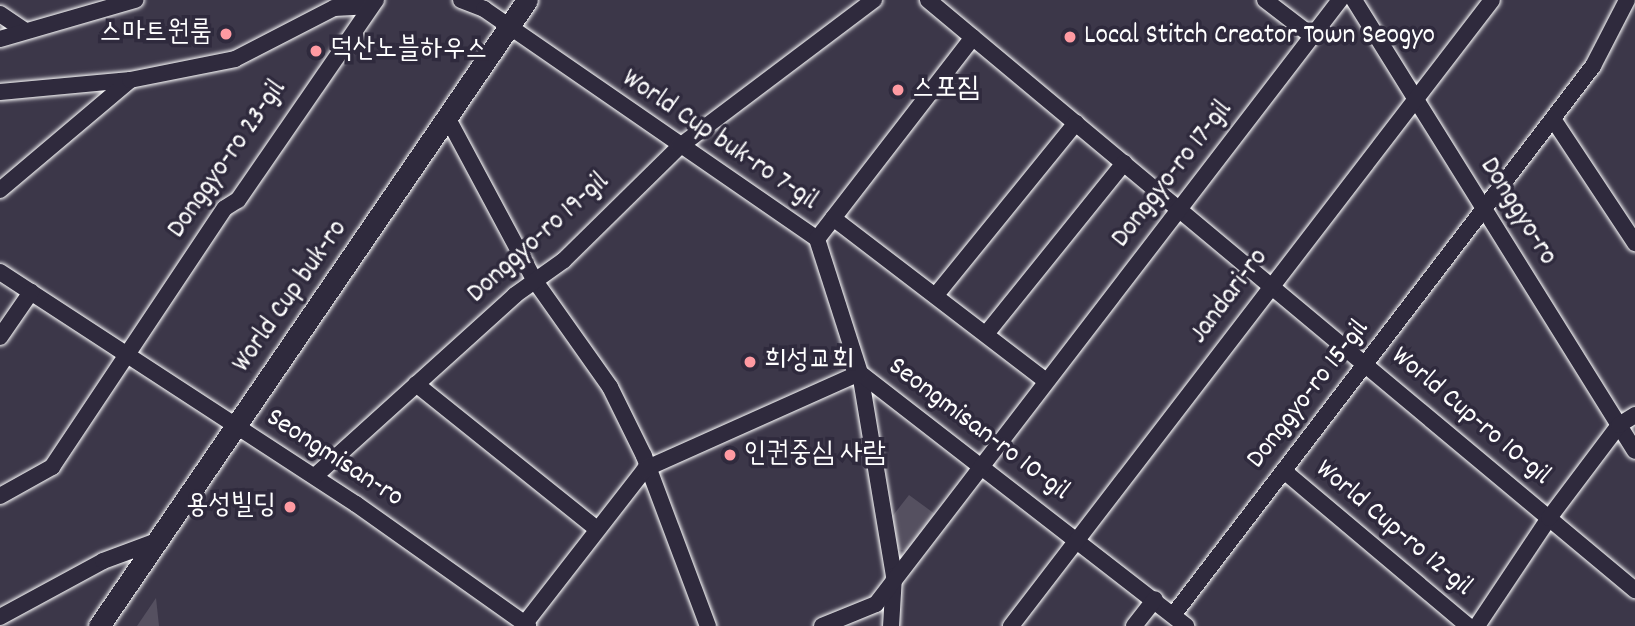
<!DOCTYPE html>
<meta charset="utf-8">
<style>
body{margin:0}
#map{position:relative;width:1635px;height:626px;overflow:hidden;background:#3c3749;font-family:Dekko,"Poor Story",sans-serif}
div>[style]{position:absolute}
.green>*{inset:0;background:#555060}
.roads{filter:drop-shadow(0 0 2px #fff) drop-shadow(0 0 2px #fff)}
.minor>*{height:16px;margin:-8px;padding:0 8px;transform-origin:8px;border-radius:8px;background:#2f2a3d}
.major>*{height:21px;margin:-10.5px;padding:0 10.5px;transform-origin:10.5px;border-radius:10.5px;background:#2f2a3d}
.dots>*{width:19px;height:19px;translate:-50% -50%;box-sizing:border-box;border:4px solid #2f2a3d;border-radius:50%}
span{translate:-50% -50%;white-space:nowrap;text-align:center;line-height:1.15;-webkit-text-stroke:7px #2f2a3d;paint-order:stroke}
.poi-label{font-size:28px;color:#fff}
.right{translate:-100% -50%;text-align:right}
.left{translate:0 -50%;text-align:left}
.street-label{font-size:28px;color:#fff}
</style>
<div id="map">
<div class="green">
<div style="clip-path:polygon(909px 495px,935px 514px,907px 551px,896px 549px,891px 518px)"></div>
<div style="clip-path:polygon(156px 598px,159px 626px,137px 626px)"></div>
</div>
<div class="roads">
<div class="minor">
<div style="left:461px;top:0;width:25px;rotate:21deg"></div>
<div style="left:484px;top:9px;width:405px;rotate:34.6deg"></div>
<div style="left:817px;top:239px;width:141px;rotate:72.2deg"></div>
<div style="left:860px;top:373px;width:206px;rotate:80.5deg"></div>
<div style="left:894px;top:576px;width:50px;rotate:93.4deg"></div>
<div style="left:928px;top:0;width:921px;rotate:39.85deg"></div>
<div style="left:1265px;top:0;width:59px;rotate:37.5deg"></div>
<div style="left:1354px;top:0;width:531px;rotate:58.07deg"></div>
<div style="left:0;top:14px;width:29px;rotate:34deg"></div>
<div style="left:0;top:39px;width:141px;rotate:-16.1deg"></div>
<div style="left:0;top:92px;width:131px;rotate:-5.3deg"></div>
<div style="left:447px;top:117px;width:186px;rotate:61.8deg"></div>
<div style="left:535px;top:281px;width:130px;rotate:54.7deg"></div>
<div style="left:610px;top:387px;width:77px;rotate:63.8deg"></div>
<div style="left:644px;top:456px;width:182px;rotate:69.4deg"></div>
<div style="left:1553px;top:119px;width:149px;rotate:56.5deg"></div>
<div style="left:0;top:190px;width:170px;rotate:-40.2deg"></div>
<div style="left:130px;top:80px;width:107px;rotate:-11.3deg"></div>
<div style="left:235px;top:59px;width:111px;rotate:-27.3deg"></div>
<div style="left:334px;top:8px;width:33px;rotate:-3deg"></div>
<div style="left:833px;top:218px;width:268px;rotate:37.4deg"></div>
<div style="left:817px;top:239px;width:255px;rotate:-52.3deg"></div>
<div style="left:0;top:272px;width:425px;rotate:33.1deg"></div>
<div style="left:356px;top:504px;width:211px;rotate:35.3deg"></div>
<div style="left:936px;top:295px;width:222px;rotate:-50.9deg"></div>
<div style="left:986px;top:334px;width:220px;rotate:-51.1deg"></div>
<div style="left:0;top:337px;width:55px;rotate:-55.4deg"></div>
<div style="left:860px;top:373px;width:413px;rotate:37.8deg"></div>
<div style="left:416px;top:384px;width:231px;rotate:38.7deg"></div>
<div style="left:1284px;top:471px;width:241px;rotate:40.1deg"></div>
<div style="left:315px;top:476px;width:270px;rotate:-42.1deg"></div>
<div style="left:515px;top:295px;width:60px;rotate:-35.5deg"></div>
<div style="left:564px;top:260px;width:163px;rotate:-44.5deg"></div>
<div style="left:680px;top:146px;width:243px;rotate:-37deg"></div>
<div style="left:0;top:496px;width:60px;rotate:-29.1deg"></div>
<div style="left:52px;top:467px;width:311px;rotate:-56.3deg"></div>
<div style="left:225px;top:208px;width:15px;rotate:-32deg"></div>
<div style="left:238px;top:200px;width:243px;rotate:-55.4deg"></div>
<div style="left:1174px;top:614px;width:690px;rotate:-52.6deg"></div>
<div style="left:1593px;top:66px;width:74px;rotate:-62.7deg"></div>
<div style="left:0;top:617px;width:117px;rotate:-28.5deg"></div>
<div style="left:103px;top:561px;width:58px;rotate:-20.3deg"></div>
<div style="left:526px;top:622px;width:194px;rotate:-52.1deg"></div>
<div style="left:645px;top:469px;width:235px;rotate:-24.1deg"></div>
<div style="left:822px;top:626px;width:58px;rotate:-22.2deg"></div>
<div style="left:876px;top:604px;width:762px;rotate:-52.47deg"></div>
<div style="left:1011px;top:626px;width:789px;rotate:-52.46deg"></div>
<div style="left:1134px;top:626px;width:34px;rotate:-52deg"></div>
<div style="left:1477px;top:626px;width:130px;rotate:-56.3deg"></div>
<div style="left:1549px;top:518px;width:116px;rotate:-53deg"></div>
<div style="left:1619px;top:425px;width:19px;rotate:-32deg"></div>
</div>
<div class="major">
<div style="left:99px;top:626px;width:758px;rotate:-55.64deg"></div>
</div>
</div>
<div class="dots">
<div style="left:226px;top:34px;background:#ff9aa2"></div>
<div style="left:1070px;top:37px;background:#ff9aa2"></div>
<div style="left:316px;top:51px;background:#ff9aa2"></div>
<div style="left:898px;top:90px;background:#ff9aa2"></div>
<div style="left:750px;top:362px;background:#ff9aa2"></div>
<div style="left:730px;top:455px;background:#ff9aa2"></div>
<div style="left:290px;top:507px;background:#ff9aa2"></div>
</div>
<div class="poi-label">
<span class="right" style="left:212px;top:34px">스마트원룸</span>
<span class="left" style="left:1084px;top:37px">Local Stitch Creator Town Seogyo</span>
<span class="left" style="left:330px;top:51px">덕산노블하우스</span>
<span class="left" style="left:912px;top:90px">스포짐</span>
<span class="left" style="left:764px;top:362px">희성교회</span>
<span class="left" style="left:744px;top:455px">인권중심 사람</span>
<span class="right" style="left:276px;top:507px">용성빌딩</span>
</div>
<div class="street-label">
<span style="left:719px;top:141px;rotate:34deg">World Cup buk-ro 7-gil</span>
<span style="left:228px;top:160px;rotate:-55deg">Donggyo-ro 23-gil</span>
<span style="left:1173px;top:175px;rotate:-52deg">Donggyo-ro 17-gil</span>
<span style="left:1517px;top:212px;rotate:58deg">Donggyo-ro</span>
<span style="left:539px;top:239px;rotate:-42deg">Donggyo-ro 19-gil</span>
<span style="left:291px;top:297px;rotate:-55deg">World Cup buk-ro</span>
<span style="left:1230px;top:297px;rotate:-53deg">Jandari-ro</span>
<span style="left:1309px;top:395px;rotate:-52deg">Donggyo-ro 15-gil</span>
<span style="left:1470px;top:417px;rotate:40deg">World Cup-ro 10-gil</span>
<span style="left:978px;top:430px;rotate:37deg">Seongmisan-ro 10-gil</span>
<span style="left:334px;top:459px;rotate:33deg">Seongmisan-ro</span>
<span style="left:1393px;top:529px;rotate:40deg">World Cup-ro 12-gil</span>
</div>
</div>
